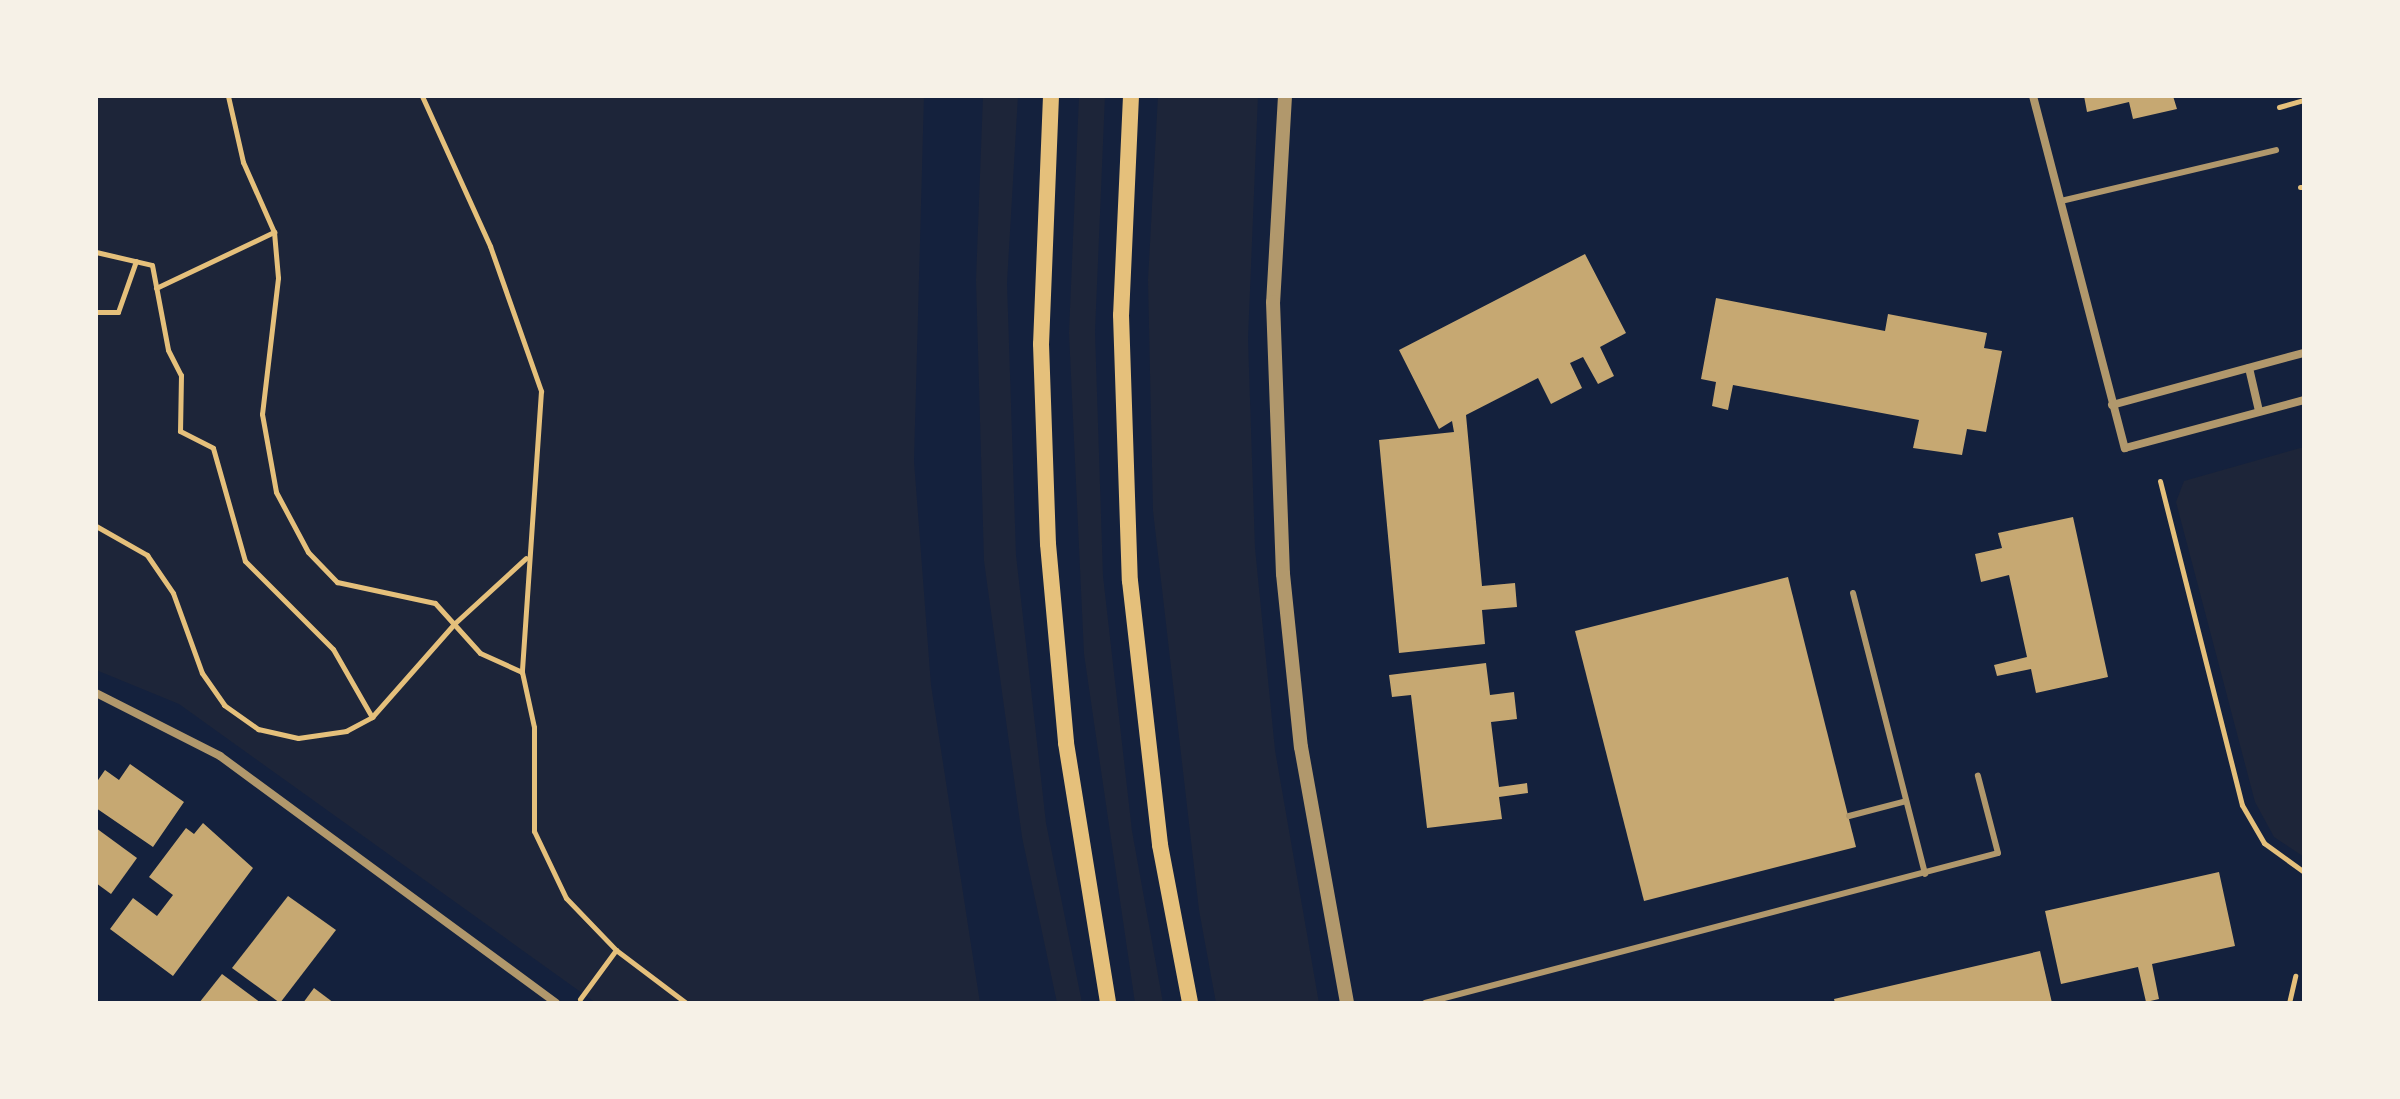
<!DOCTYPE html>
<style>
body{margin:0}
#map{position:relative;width:2400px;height:1099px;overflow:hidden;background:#14213d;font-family:"Roboto Condensed",sans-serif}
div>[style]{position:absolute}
.green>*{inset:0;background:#1d2539}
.building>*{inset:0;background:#c6a872}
.path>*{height:5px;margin:-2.5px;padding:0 2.5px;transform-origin:2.5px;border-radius:2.5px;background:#e5c07b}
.service>*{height:6px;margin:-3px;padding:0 3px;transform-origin:3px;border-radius:3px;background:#b1986c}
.minor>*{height:8px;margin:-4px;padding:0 4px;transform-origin:4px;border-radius:4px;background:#b1986c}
.tertiary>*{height:14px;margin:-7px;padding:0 7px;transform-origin:7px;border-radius:7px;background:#b1986c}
.secondary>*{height:16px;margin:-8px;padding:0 8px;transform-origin:8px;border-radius:8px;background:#e5c07b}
span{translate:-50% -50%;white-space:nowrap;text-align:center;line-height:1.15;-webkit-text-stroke:6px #f6f1e7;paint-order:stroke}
.frame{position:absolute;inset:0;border:98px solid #f6f1e7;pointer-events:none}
</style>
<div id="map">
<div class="green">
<div style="clip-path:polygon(96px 96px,924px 96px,914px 461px,931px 685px,980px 1003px,596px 1003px,179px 704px,96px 670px)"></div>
<div style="clip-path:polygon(983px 96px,1018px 96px,1007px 283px,1016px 555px,1046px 823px,1082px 1003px,1057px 1003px,1022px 837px,984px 561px,976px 280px)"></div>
<div style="clip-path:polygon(1079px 96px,1105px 96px,1095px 332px,1103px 576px,1132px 831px,1163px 1003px,1135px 1003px,1084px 654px,1069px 333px)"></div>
<div style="clip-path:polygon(1158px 96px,1258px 96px,1248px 339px,1255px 548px,1275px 750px,1319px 1003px,1216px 1003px,1199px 910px,1153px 511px,1148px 280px)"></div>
<div style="clip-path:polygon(2304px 447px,2304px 857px,2274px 837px,2255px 802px,2176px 502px,2184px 481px)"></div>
</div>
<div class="building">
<div style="clip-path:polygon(2084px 96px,2173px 96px,2177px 109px,2133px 119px,2129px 102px,2087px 112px)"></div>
<div style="clip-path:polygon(1585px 254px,1626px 333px,1600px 347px,1614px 376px,1598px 384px,1583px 357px,1570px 363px,1582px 388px,1551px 404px,1538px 378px,1466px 415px,1482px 586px,1515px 583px,1517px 607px,1482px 610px,1485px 644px,1399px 653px,1379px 440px,1454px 432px,1452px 421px,1439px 429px,1399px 350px)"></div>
<div style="clip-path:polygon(1716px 298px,1885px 331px,1888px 314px,1987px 333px,1984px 348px,2002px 351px,1986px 432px,1967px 429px,1962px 455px,1913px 448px,1919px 420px,1733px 385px,1728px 410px,1712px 406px,1716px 382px,1701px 379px)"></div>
<div style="clip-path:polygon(2073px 517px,2108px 677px,2036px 693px,2031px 669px,1997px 676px,1994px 665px,2027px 657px,2009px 575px,1981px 582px,1975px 554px,2002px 548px,1998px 533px)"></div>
<div style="clip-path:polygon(1788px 577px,1856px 847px,1644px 901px,1575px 631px)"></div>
<div style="clip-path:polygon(1486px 663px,1490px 695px,1514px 692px,1517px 719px,1491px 722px,1499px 787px,1527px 783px,1528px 793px,1499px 797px,1502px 819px,1427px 828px,1411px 695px,1392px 697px,1389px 675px)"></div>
<div style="clip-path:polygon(130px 764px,184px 802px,153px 847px,96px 808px,96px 783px,105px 770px,119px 780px)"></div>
<div style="clip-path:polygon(203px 823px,253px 868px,173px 976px,110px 929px,133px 898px,157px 916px,173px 895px,149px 877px,186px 828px,194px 834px)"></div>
<div style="clip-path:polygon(96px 828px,137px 858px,111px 894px,96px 883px)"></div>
<div style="clip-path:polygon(2219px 872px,2235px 946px,2152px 964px,2159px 999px,2146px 1002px,2138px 967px,2061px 984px,2045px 911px)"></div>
<div style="clip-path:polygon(288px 896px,336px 930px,280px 1003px,232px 968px)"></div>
<div style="clip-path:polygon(2040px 951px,2052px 1003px,1835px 1003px,1834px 999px)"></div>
<div style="clip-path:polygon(222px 974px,261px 1003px,199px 1003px)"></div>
<div style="clip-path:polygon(314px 988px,334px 1003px,303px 1003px)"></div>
</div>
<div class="path">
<div style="left:228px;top:96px;width:68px;rotate:77.2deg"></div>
<div style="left:243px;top:162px;width:77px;rotate:66.1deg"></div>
<div style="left:274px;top:232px;width:46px;rotate:85deg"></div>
<div style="left:278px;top:278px;width:137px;rotate:96.7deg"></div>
<div style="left:262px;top:414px;width:79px;rotate:79.8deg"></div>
<div style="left:276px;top:492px;width:68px;rotate:61.9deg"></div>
<div style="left:308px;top:552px;width:42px;rotate:46deg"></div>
<div style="left:337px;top:582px;width:100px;rotate:12.1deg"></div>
<div style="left:435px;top:603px;width:67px;rotate:48deg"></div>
<div style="left:480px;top:653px;width:46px;rotate:24.3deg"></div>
<div style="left:422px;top:96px;width:165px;rotate:65.6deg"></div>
<div style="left:490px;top:246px;width:154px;rotate:70.6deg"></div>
<div style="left:541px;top:391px;width:282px;rotate:93.9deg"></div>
<div style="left:522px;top:672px;width:56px;rotate:77.7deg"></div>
<div style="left:534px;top:727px;width:104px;rotate:90deg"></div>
<div style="left:534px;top:831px;width:74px;rotate:64.5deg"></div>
<div style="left:566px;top:898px;width:72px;rotate:46.1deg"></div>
<div style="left:616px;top:950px;width:88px;rotate:37.1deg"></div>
<div style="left:2279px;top:107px;width:26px;rotate:-16deg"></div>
<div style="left:2300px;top:187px;width:4px"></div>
<div style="left:96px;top:252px;width:57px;rotate:13.1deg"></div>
<div style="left:152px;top:265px;width:86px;rotate:79.3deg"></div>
<div style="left:168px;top:350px;width:28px;rotate:63deg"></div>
<div style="left:181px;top:375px;width:56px;rotate:91deg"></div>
<div style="left:180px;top:431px;width:37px;rotate:27deg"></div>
<div style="left:213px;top:448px;width:117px;rotate:74.2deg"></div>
<div style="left:245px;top:561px;width:124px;rotate:45deg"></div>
<div style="left:333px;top:649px;width:78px;rotate:60.2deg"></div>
<div style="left:156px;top:288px;width:131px;rotate:-25.4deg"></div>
<div style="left:96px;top:312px;width:22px"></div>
<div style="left:118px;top:312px;width:54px;rotate:-70.6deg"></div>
<div style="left:2160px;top:481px;width:334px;rotate:75.8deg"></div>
<div style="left:2242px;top:805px;width:44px;rotate:59.9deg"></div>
<div style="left:2264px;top:843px;width:49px;rotate:35.9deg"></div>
<div style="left:96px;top:526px;width:59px;rotate:29.6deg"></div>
<div style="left:147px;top:555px;width:46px;rotate:55.6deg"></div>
<div style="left:173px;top:593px;width:85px;rotate:70.1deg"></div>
<div style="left:202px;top:673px;width:39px;rotate:55deg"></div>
<div style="left:224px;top:705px;width:42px;rotate:35.2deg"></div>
<div style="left:258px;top:729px;width:41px;rotate:12.7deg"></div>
<div style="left:298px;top:738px;width:49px;rotate:-8.3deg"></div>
<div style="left:346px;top:731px;width:30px;rotate:-28deg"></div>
<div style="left:372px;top:717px;width:125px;rotate:-48.6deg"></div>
<div style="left:455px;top:623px;width:96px;rotate:-42.5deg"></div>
<div style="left:580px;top:999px;width:61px;rotate:-53.7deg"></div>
<div style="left:2289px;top:1003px;width:28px;rotate:-77deg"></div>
</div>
<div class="service">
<div style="left:2061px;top:201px;width:221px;rotate:-13.3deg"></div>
<div style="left:1853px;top:593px;width:290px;rotate:75.6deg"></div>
<div style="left:1849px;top:816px;width:59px;rotate:-14.7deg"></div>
<div style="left:1425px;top:1003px;width:592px;rotate:-14.67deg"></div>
<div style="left:1998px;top:853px;width:80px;rotate:-104.6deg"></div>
</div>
<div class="minor">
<div style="left:2033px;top:96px;width:364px;rotate:75.4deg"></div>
<div style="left:2125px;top:448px;width:185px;rotate:-15deg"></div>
<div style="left:2249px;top:368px;width:44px;rotate:76.9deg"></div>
<div style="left:2112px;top:405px;width:199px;rotate:-15.2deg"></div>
<div style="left:96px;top:693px;width:139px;rotate:26.9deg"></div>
<div style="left:220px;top:756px;width:417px;rotate:36.3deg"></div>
</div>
<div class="tertiary">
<div style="left:1285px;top:96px;width:206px;rotate:93.3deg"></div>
<div style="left:1273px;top:302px;width:272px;rotate:87.9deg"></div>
<div style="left:1283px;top:574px;width:174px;rotate:84.1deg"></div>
<div style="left:1301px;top:747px;width:260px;rotate:79.8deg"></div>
</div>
<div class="secondary">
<div style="left:1051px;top:96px;width:248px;rotate:92.3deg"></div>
<div style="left:1041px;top:344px;width:200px;rotate:88deg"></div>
<div style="left:1048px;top:544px;width:200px;rotate:84.8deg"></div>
<div style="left:1066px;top:743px;width:263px;rotate:80.8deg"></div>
<div style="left:1131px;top:96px;width:219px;rotate:92.6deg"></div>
<div style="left:1121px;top:315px;width:266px;rotate:88.1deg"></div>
<div style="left:1130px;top:581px;width:266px;rotate:83.5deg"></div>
<div style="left:1160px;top:845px;width:161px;rotate:79.2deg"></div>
</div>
<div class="frame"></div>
</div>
